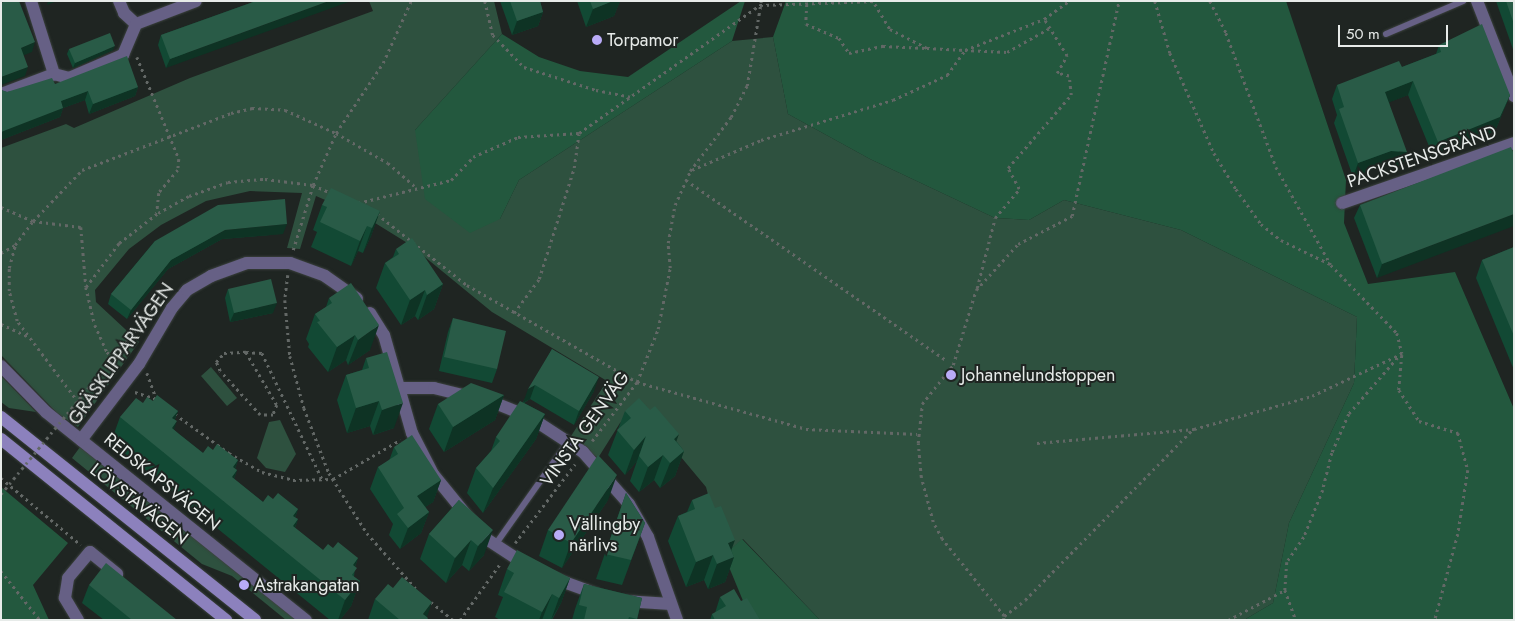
<!DOCTYPE html>
<meta charset="utf-8">
<style>
body{margin:0}
#map{position:relative;width:1515px;height:621px;overflow:hidden;background:#1f2522;font-family:Jost,sans-serif}
div>[style]{position:absolute}
.green>*{inset:0;background:#2e513f}
.forest>*{inset:0;background:#23583e}
.path>*{height:2.5px;margin-top:-1.25px;transform-origin:0;background:repeating-linear-gradient(90deg,#636866 0 2.5px,transparent 0 6.5px)}
.roads{filter:drop-shadow(0 0 1px #3b413e) drop-shadow(0 0 1px #3b413e)}
.lane>*{height:6px;margin:-3px;padding:0 3px;transform-origin:3px;border-radius:3px;background:#666085}
.street>*{height:12px;margin:-6px;padding:0 6px;transform-origin:6px;border-radius:6px;background:#666085}
.secondary>*{height:12px;margin:-6px;padding:0 6px;transform-origin:6px;border-radius:6px;background:#8c81bd}
.path-bridge>*{height:2.5px;margin-top:-1.25px;transform-origin:0;background:repeating-linear-gradient(90deg,#636866 0 2.5px,transparent 0 6.5px)}
.wall>*{inset:0;background:#124934}
.shaded-wall>*{inset:0;background:#0e3324}
.building>*{inset:0;background:#295b47}
.dots>*{width:14px;height:14px;translate:-50% -50%;box-sizing:border-box;border:2px solid #1f2522;border-radius:50%}
span{translate:-50% -50%;white-space:nowrap;text-align:center;line-height:1.15;-webkit-text-stroke:4px #1f2522;paint-order:stroke}
.poi-label{font-size:18px;color:#e7ebe9}
.left{translate:0 -50%;text-align:left}
.street-label{font-size:18px;color:#e7ebe9}
.frame{position:absolute;inset:0;border:2px solid #e7ebe9;pointer-events:none}
.scale{position:absolute;left:1338px;top:25px;width:110px;height:22px;box-sizing:border-box;border:2px solid #e7ebe9;border-top:0;padding-left:6px;font-size:15px;line-height:18px;white-space:nowrap;color:#e7ebe9;-webkit-text-stroke:4px #1f2522;paint-order:stroke}
</style>
<div id="map">
<div class="green">
<div style="clip-path:polygon(369px 1px,494px 1px,502px 34px,415px 130px,500px 219px,519px 180px,732px 41px,773px 37px,788px 114px,870px 159px,995px 218px,1029px 220px,1064px 200px,1181px 230px,1357px 317px,1354px 383px,1289px 523px,1273px 603px,1244px 620px,820px 620px,743px 539px,724px 555px,706px 487px,640px 408px,620px 423px,598px 458px,571px 436px,607px 381px,492px 312px,409px 244px,367px 218px,316px 196px,300px 249px,287px 248px,302px 193px,250px 191px,206px 201px,161px 225px,129px 249px,95px 290px,96px 302px,139px 342px,78px 427px,57px 413px,1px 355px,1px 148px,66px 124px,74px 128px,190px 78px,373px 11px)"></div>
<div style="clip-path:polygon(211px 367px,237px 398px,227px 406px,201px 376px)"></div>
<div style="clip-path:polygon(1px 376px,36px 412px,9px 408px,1px 402px)"></div>
<div style="clip-path:polygon(280px 420px,296px 454px,285px 472px,266px 468px,257px 458px,269px 422px)"></div>
<div style="clip-path:polygon(80px 447px,299px 620px,286px 620px,232px 576px,202px 564px,72px 458px)"></div>
</div>
<div class="forest">
<div style="clip-path:polygon(741px 1px,745px 1px,732px 41px,519px 180px,500px 219px,470px 233px,425px 199px,415px 130px,502px 34px,539px 57px,580px 71px,628px 77px)"></div>
<div style="clip-path:polygon(786px 1px,1286px 1px,1346px 180px,1344px 223px,1368px 284px,1455px 272px,1514px 409px,1514px 620px,1244px 620px,1273px 603px,1289px 523px,1354px 383px,1357px 317px,1181px 230px,1064px 200px,1029px 220px,995px 218px,870px 159px,788px 114px,773px 37px)"></div>
<div style="clip-path:polygon(1px 487px,68px 543px,33px 585px,49px 620px,1px 620px)"></div>
<div style="clip-path:polygon(742px 539px,820px 620px,751px 620px,724px 555px)"></div>
</div>
<div class="path">
<div style="left:485px;top:1px;width:35px;rotate:77deg"></div>
<div style="left:493px;top:35px;width:45px;rotate:45.9deg"></div>
<div style="left:524px;top:67px;width:76px;rotate:17.7deg"></div>
<div style="left:596px;top:90px;width:36px;rotate:11deg"></div>
<div style="left:1155px;top:1px;width:54px;rotate:73.9deg"></div>
<div style="left:1170px;top:53px;width:109px;rotate:66.3deg"></div>
<div style="left:1214px;top:153px;width:42px;rotate:58.6deg"></div>
<div style="left:1236px;top:189px;width:43px;rotate:54.5deg"></div>
<div style="left:1261px;top:224px;width:26px;rotate:39deg"></div>
<div style="left:1281px;top:240px;width:55px;rotate:26.1deg"></div>
<div style="left:1210px;top:1px;width:36px;rotate:63deg"></div>
<div style="left:1226px;top:33px;width:143px;rotate:69.5deg"></div>
<div style="left:1276px;top:167px;width:112px;rotate:60.7deg"></div>
<div style="left:1331px;top:265px;width:95px;rotate:45.9deg"></div>
<div style="left:1397px;top:333px;width:21px;rotate:76deg"></div>
<div style="left:1402px;top:353px;width:81px;rotate:131deg"></div>
<div style="left:1349px;top:414px;width:43px;rotate:113.6deg"></div>
<div style="left:1332px;top:453px;width:38px;rotate:104deg"></div>
<div style="left:1323px;top:490px;width:51px;rotate:112deg"></div>
<div style="left:1304px;top:537px;width:30px;rotate:124deg"></div>
<div style="left:1287px;top:562px;width:28px;rotate:94deg"></div>
<div style="left:1285px;top:590px;width:32px;rotate:70deg"></div>
<div style="left:807px;top:4px;width:20px;rotate:93deg"></div>
<div style="left:806px;top:24px;width:36px;rotate:23deg"></div>
<div style="left:839px;top:38px;width:18px;rotate:56deg"></div>
<div style="left:849px;top:53px;width:35px;rotate:-12deg"></div>
<div style="left:883px;top:46px;width:43px;rotate:2.7deg"></div>
<div style="left:875px;top:4px;width:29px;rotate:59deg"></div>
<div style="left:890px;top:29px;width:42px;rotate:27.2deg"></div>
<div style="left:927px;top:48px;width:38px;rotate:3deg"></div>
<div style="left:965px;top:50px;width:85px;rotate:-21.4deg"></div>
<div style="left:1044px;top:19px;width:31px;rotate:-36deg"></div>
<div style="left:137px;top:57px;width:110px;rotate:67.6deg"></div>
<div style="left:179px;top:159px;width:11px;rotate:95deg"></div>
<div style="left:178px;top:170px;width:30px;rotate:130deg"></div>
<div style="left:159px;top:193px;width:20px;rotate:96deg"></div>
<div style="left:692px;top:170px;width:75px;rotate:-23.5deg"></div>
<div style="left:761px;top:140px;width:138px;rotate:-16.9deg"></div>
<div style="left:893px;top:100px;width:60px;rotate:-24.8deg"></div>
<div style="left:947px;top:75px;width:31px;rotate:-54deg"></div>
<div style="left:965px;top:50px;width:42px;rotate:2.7deg"></div>
<div style="left:1007px;top:52px;width:49px;rotate:-29.2deg"></div>
<div style="left:686px;top:180px;width:318px;rotate:34.7deg"></div>
<div style="left:358px;top:203px;width:96px;rotate:-13.9deg"></div>
<div style="left:451px;top:180px;width:32px;rotate:-46deg"></div>
<div style="left:473px;top:157px;width:49px;rotate:-24deg"></div>
<div style="left:518px;top:137px;width:61px;rotate:-3.8deg"></div>
<div style="left:579px;top:133px;width:222px;rotate:-35.3deg"></div>
<div style="left:760px;top:5px;width:117px;rotate:-2deg"></div>
<div style="left:1px;top:207px;width:35px;rotate:24deg"></div>
<div style="left:33px;top:221px;width:48px;rotate:7.1deg"></div>
<div style="left:81px;top:227px;width:60px;rotate:85.2deg"></div>
<div style="left:86px;top:287px;width:39px;rotate:77deg"></div>
<div style="left:95px;top:325px;width:30px;rotate:66deg"></div>
<div style="left:107px;top:352px;width:9px;rotate:41deg"></div>
<div style="left:377px;top:214px;width:115px;rotate:38.3deg"></div>
<div style="left:467px;top:285px;width:196px;rotate:29.7deg"></div>
<div style="left:637px;top:382px;width:175px;rotate:15.5deg"></div>
<div style="left:806px;top:429px;width:111px;rotate:2.6deg"></div>
<div style="left:293px;top:250px;width:68px;rotate:-72.9deg"></div>
<div style="left:313px;top:185px;width:57px;rotate:-66.1deg"></div>
<div style="left:336px;top:133px;width:60px;rotate:30deg"></div>
<div style="left:388px;top:163px;width:35px;rotate:41deg"></div>
<div style="left:1px;top:253px;width:16px;rotate:-30deg"></div>
<div style="left:288px;top:275px;width:25px;rotate:97deg"></div>
<div style="left:285px;top:300px;width:56px;rotate:84.9deg"></div>
<div style="left:290px;top:356px;width:54px;rotate:74.9deg"></div>
<div style="left:304px;top:408px;width:70px;rotate:69deg"></div>
<div style="left:329px;top:473px;width:71px;rotate:57.7deg"></div>
<div style="left:367px;top:533px;width:76px;rotate:48.7deg"></div>
<div style="left:86px;top:287px;width:55px;rotate:-53.1deg"></div>
<div style="left:119px;top:243px;width:49px;rotate:-37.6deg"></div>
<div style="left:158px;top:213px;width:35px;rotate:-29deg"></div>
<div style="left:189px;top:196px;width:41px;rotate:-19.7deg"></div>
<div style="left:228px;top:182px;width:37px;rotate:-5deg"></div>
<div style="left:265px;top:179px;width:48px;rotate:7.1deg"></div>
<div style="left:313px;top:185px;width:20px;rotate:24deg"></div>
<div style="left:977px;top:288px;width:72px;rotate:-75.6deg"></div>
<div style="left:995px;top:218px;width:38px;rotate:-50deg"></div>
<div style="left:1019px;top:189px;width:24px;rotate:-118deg"></div>
<div style="left:1008px;top:168px;width:96px;rotate:-49.2deg"></div>
<div style="left:1071px;top:95px;width:19px;rotate:-96deg"></div>
<div style="left:1069px;top:76px;width:12px;rotate:-166deg"></div>
<div style="left:1057px;top:73px;width:20px;rotate:-60deg"></div>
<div style="left:1067px;top:56px;width:44px;rotate:-121.9deg"></div>
<div style="left:514px;top:313px;width:42px;rotate:-53.7deg"></div>
<div style="left:539px;top:279px;width:116px;rotate:-72.5deg"></div>
<div style="left:574px;top:168px;width:34px;rotate:-82deg"></div>
<div style="left:1px;top:324px;width:29px;rotate:25deg"></div>
<div style="left:246px;top:352px;width:61px;rotate:59.7deg"></div>
<div style="left:277px;top:405px;width:11px;rotate:112deg"></div>
<div style="left:273px;top:415px;width:13px;rotate:180deg"></div>
<div style="left:260px;top:415px;width:59px;rotate:-132.3deg"></div>
<div style="left:220px;top:371px;width:10px;rotate:-114deg"></div>
<div style="left:216px;top:362px;width:12px;rotate:-48deg"></div>
<div style="left:224px;top:353px;width:22px;rotate:-3deg"></div>
<div style="left:246px;top:352px;width:16px;rotate:4deg"></div>
<div style="left:262px;top:353px;width:140px;rotate:64.5deg"></div>
<div style="left:1402px;top:355px;width:35px;rotate:95deg"></div>
<div style="left:1399px;top:390px;width:37px;rotate:57deg"></div>
<div style="left:1419px;top:421px;width:41px;rotate:17.1deg"></div>
<div style="left:1458px;top:433px;width:38px;rotate:75deg"></div>
<div style="left:1468px;top:470px;width:65px;rotate:98.9deg"></div>
<div style="left:1458px;top:534px;width:89px;rotate:105deg"></div>
<div style="left:147px;top:373px;width:29px;rotate:70deg"></div>
<div style="left:97px;top:377px;width:96px;rotate:-50.5deg"></div>
<div style="left:135px;top:392px;width:22px;rotate:18deg"></div>
<div style="left:86px;top:413px;width:115px;rotate:-126.9deg"></div>
<div style="left:17px;top:321px;width:31px;rotate:-105deg"></div>
<div style="left:9px;top:291px;width:23px;rotate:-90deg"></div>
<div style="left:9px;top:268px;width:24px;rotate:-75deg"></div>
<div style="left:15px;top:245px;width:30px;rotate:-53deg"></div>
<div style="left:33px;top:221px;width:71px;rotate:-46.1deg"></div>
<div style="left:82px;top:170px;width:160px;rotate:-20.9deg"></div>
<div style="left:231px;top:113px;width:22px;rotate:-13deg"></div>
<div style="left:252px;top:108px;width:33px;rotate:3deg"></div>
<div style="left:285px;top:110px;width:56px;rotate:24.3deg"></div>
<div style="left:336px;top:133px;width:84px;rotate:-56.1deg"></div>
<div style="left:383px;top:63px;width:68px;rotate:-65.7deg"></div>
<div style="left:175px;top:414px;width:67px;rotate:35.8deg"></div>
<div style="left:229px;top:453px;width:38px;rotate:30deg"></div>
<div style="left:262px;top:472px;width:32px;rotate:14deg"></div>
<div style="left:293px;top:480px;width:40px;rotate:-1.4deg"></div>
<div style="left:333px;top:479px;width:78px;rotate:-30.2deg"></div>
<div style="left:592px;top:441px;width:74px;rotate:-52.7deg"></div>
<div style="left:637px;top:382px;width:57px;rotate:-68.4deg"></div>
<div style="left:658px;top:329px;width:62px;rotate:-78.9deg"></div>
<div style="left:670px;top:268px;width:25px;rotate:-95deg"></div>
<div style="left:668px;top:243px;width:39px;rotate:-80deg"></div>
<div style="left:675px;top:205px;width:37px;rotate:-66deg"></div>
<div style="left:690px;top:171px;width:68px;rotate:-52.8deg"></div>
<div style="left:731px;top:117px;width:35px;rotate:-63deg"></div>
<div style="left:747px;top:86px;width:86px;rotate:-80.6deg"></div>
<div style="left:1037px;top:443px;width:158px;rotate:-5.1deg"></div>
<div style="left:1194px;top:429px;width:123px;rotate:-15.6deg"></div>
<div style="left:1312px;top:396px;width:98px;rotate:-25.3deg"></div>
<div style="left:1px;top:478px;width:104px;rotate:39.9deg"></div>
<div style="left:515px;top:543px;width:99px;rotate:-52.8deg"></div>
<div style="left:1px;top:571px;width:63px;rotate:51.5deg"></div>
<div style="left:431px;top:602px;width:28px;rotate:39deg"></div>
<div style="left:1004px;top:616px;width:26px;rotate:-37deg"></div>
<div style="left:1025px;top:600px;width:240px;rotate:-45.5deg"></div>
<div style="left:460px;top:620px;width:69px;rotate:-54.5deg"></div>
<div style="left:1003px;top:620px;width:4px;rotate:-76deg"></div>
<div style="left:1004px;top:616px;width:99px;rotate:-128.8deg"></div>
<div style="left:942px;top:539px;width:19px;rotate:-118deg"></div>
<div style="left:933px;top:522px;width:47px;rotate:-104.9deg"></div>
<div style="left:921px;top:477px;width:34px;rotate:-95deg"></div>
<div style="left:918px;top:443px;width:39px;rotate:-84deg"></div>
<div style="left:922px;top:404px;width:50px;rotate:-51.5deg"></div>
<div style="left:953px;top:365px;width:78px;rotate:-73deg"></div>
<div style="left:976px;top:290px;width:62px;rotate:-47.6deg"></div>
<div style="left:1018px;top:244px;width:61px;rotate:-27.4deg"></div>
<div style="left:1072px;top:216px;width:220px;rotate:-77.7deg"></div>
<div style="left:1228px;top:620px;width:64px;rotate:-27.8deg"></div>
</div>
<div class="roads">
<div class="lane">
<div style="left:1386px;top:34px;width:84px;rotate:-23.2deg"></div>
<div style="left:495px;top:545px;width:126px;rotate:-54.7deg"></div>
</div>
<div class="street">
<div style="left:31px;top:1px;width:77px;rotate:72.5deg"></div>
<div style="left:119px;top:1px;width:13px;rotate:67deg"></div>
<div style="left:124px;top:13px;width:16px;rotate:43deg"></div>
<div style="left:1477px;top:1px;width:102px;rotate:68.7deg"></div>
<div style="left:136px;top:24px;width:64px;rotate:-21deg"></div>
<div style="left:1px;top:94px;width:57px;rotate:-20.7deg"></div>
<div style="left:54px;top:74px;width:16px;rotate:15deg"></div>
<div style="left:69px;top:78px;width:59px;rotate:-23.1deg"></div>
<div style="left:123px;top:55px;width:34px;rotate:-67deg"></div>
<div style="left:1342px;top:203px;width:182px;rotate:-19.2deg"></div>
<div style="left:370px;top:313px;width:26px;rotate:58deg"></div>
<div style="left:384px;top:335px;width:102px;rotate:74.1deg"></div>
<div style="left:412px;top:433px;width:46px;rotate:62.9deg"></div>
<div style="left:433px;top:474px;width:82px;rotate:50.9deg"></div>
<div style="left:485px;top:538px;width:51px;rotate:33.1deg"></div>
<div style="left:1px;top:366px;width:64px;rotate:45.6deg"></div>
<div style="left:46px;top:412px;width:333px;rotate:38.7deg"></div>
<div style="left:401px;top:388px;width:33px"></div>
<div style="left:434px;top:388px;width:63px;rotate:13.8deg"></div>
<div style="left:495px;top:403px;width:35px;rotate:22deg"></div>
<div style="left:528px;top:416px;width:66px;rotate:33.2deg"></div>
<div style="left:583px;top:452px;width:69px;rotate:48.5deg"></div>
<div style="left:629px;top:504px;width:38px;rotate:60deg"></div>
<div style="left:648px;top:537px;width:88px;rotate:70.7deg"></div>
<div style="left:81px;top:440px;width:96px;rotate:-52.7deg"></div>
<div style="left:139px;top:364px;width:65px;rotate:-59.5deg"></div>
<div style="left:172px;top:308px;width:23px;rotate:-50deg"></div>
<div style="left:187px;top:290px;width:28px;rotate:-30deg"></div>
<div style="left:211px;top:276px;width:38px;rotate:-20deg"></div>
<div style="left:247px;top:263px;width:43px"></div>
<div style="left:290px;top:263px;width:37px;rotate:20deg"></div>
<div style="left:325px;top:276px;width:39px;rotate:35deg"></div>
<div style="left:553px;top:578px;width:47px;rotate:20deg"></div>
<div style="left:624px;top:601px;width:47px;rotate:3.7deg"></div>
<div style="left:78px;top:620px;width:26px;rotate:-121deg"></div>
<div style="left:65px;top:598px;width:20px;rotate:-81deg"></div>
<div style="left:68px;top:578px;width:34px;rotate:-50deg"></div>
<div style="left:90px;top:552px;width:35px;rotate:39deg"></div>
</div>
<div class="secondary">
<div style="left:1px;top:417px;width:325px;rotate:38.6deg"></div>
<div style="left:1px;top:439px;width:289px;rotate:38.8deg"></div>
</div>
</div>
<div class="path-bridge">
<div style="left:1px;top:494px;width:151px;rotate:-50.6deg"></div>
</div>
<div class="wall">
<div style="clip-path:polygon(256px 1px,166px 68px,158px 45px,161px 35px)"></div>
<div style="clip-path:polygon(500px 1px,540px 1px,543px 12px,538px 26px,512px 35px)"></div>
<div style="clip-path:polygon(577px 1px,620px 1px,614px 16px,586px 27px)"></div>
<div style="clip-path:polygon(1496px 1px,1514px 1px,1514px 52px)"></div>
<div style="clip-path:polygon(1439px 45px,1510px 95px,1495px 131px,1433px 156px,1408px 95px,1389px 102px,1402px 166px,1386px 165px,1353px 177px,1334px 123px,1337px 115px,1332px 99px,1337px 85px,1402px 67px,1436px 54px)"></div>
<div style="clip-path:polygon(69px 49px,113px 50px,73px 68px,67px 54px)"></div>
<div style="clip-path:polygon(55px 84px,138px 87px,135px 96px,89px 114px,85px 100px,63px 108px,60px 117px,1px 140px,1px 90px,7px 92px)"></div>
<div style="clip-path:polygon(1514px 154px,1377px 278px,1354px 218px,1360px 205px)"></div>
<div style="clip-path:polygon(322px 205px,380px 211px,371px 236px,363px 253px,358px 251px,351px 266px,311px 247px,317px 232px,313px 230px)"></div>
<div style="clip-path:polygon(283px 234px,222px 239px,168px 269px,127px 319px,108px 304px,111px 294px,155px 241px)"></div>
<div style="clip-path:polygon(1514px 247px,1514px 370px,1476px 278px,1482px 260px)"></div>
<div style="clip-path:polygon(396px 249px,443px 284px,434px 309px,418px 320px,415px 316px,401px 325px,376px 288px,385px 263px,393px 257px)"></div>
<div style="clip-path:polygon(228px 289px,273px 313px,230px 322px,225px 298px)"></div>
<div style="clip-path:polygon(329px 298px,370px 350px,348px 365px,346px 360px,328px 372px,308px 347px,309px 344px,306px 339px,315px 314px,326px 307px)"></div>
<div style="clip-path:polygon(453px 318px,497px 369px,492px 383px,439px 371px,448px 332px)"></div>
<div style="clip-path:polygon(552px 349px,594px 391px,574px 425px,530px 399px,524px 403px,545px 414px,536px 439px,483px 513px,467px 493px,476px 468px,491px 451px,496px 437px,523px 402px)"></div>
<div style="clip-path:polygon(366px 358px,394px 428px,373px 435px,370px 426px,347px 433px,337px 400px,346px 375px,362px 370px)"></div>
<div style="clip-path:polygon(504px 395px,495px 420px,444px 452px,429px 429px,438px 404px)"></div>
<div style="clip-path:polygon(153px 401px,178px 411px,175px 419px,174px 430px,203px 453px,213px 450px,238px 460px,235px 469px,237px 470px,234px 479px,263px 502px,273px 499px,298px 509px,295px 518px,298px 519px,295px 528px,323px 550px,333px 548px,358px 558px,355px 567px,354px 577px,360px 581px,351px 606px,340px 620px,330px 620px,111px 442px,120px 417px)"></div>
<div style="clip-path:polygon(625px 411px,677px 442px,684px 451px,675px 476px,660px 488px,654px 480px,639px 492px,630px 481px,637px 461px,625px 475px,608px 455px)"></div>
<div style="clip-path:polygon(394px 447px,441px 480px,433px 502px,425px 507px,429px 512px,421px 533px,400px 549px,389px 535px,393px 524px,370px 489px,378px 467px,389px 461px)"></div>
<div style="clip-path:polygon(626px 493px,645px 523px,622px 585px,596px 579px)"></div>
<div style="clip-path:polygon(459px 500px,484px 555px,469px 571px,462px 565px,446px 583px,420px 559px,429px 534px)"></div>
<div style="clip-path:polygon(608px 500px,562px 568px,539px 556px,548px 530px)"></div>
<div style="clip-path:polygon(692px 500px,731px 550px,734px 557px,725px 582px,708px 589px,704px 580px,686px 587px,668px 541px,678px 516px,687px 512px)"></div>
<div style="clip-path:polygon(507px 569px,570px 578px,561px 603px,552px 620px,544px 620px,543px 619px,542px 620px,500px 620px,495px 617px,503px 597px,498px 595px)"></div>
<div style="clip-path:polygon(584px 584px,642px 598px,637px 620px,572px 620px,575px 609px)"></div>
<div style="clip-path:polygon(89px 585px,177px 620px,104px 620px,82px 603px)"></div>
<div style="clip-path:polygon(720px 597px,741px 601px,760px 620px,710px 620px,712px 614px,715px 613px)"></div>
<div style="clip-path:polygon(375px 599px,428px 620px,368px 620px)"></div>
</div>
<div class="shaded-wall">
<div style="clip-path:polygon(48px 1px,57px 1px,47px 5px)"></div>
<div style="clip-path:polygon(329px 1px,351px 1px,166px 68px,170px 59px)"></div>
<div style="clip-path:polygon(613px 1px,620px 1px,614px 16px,586px 27px,593px 9px)"></div>
<div style="clip-path:polygon(543px 12px,538px 26px,512px 35px,517px 21px)"></div>
<div style="clip-path:polygon(35px 42px,32px 52px,17px 58px,21px 48px)"></div>
<div style="clip-path:polygon(115px 46px,113px 50px,73px 68px,75px 63px)"></div>
<div style="clip-path:polygon(28px 67px,25px 76px,1px 85px,1px 77px)"></div>
<div style="clip-path:polygon(1413px 81px,1408px 95px,1380px 106px,1385px 92px)"></div>
<div style="clip-path:polygon(138px 87px,135px 96px,89px 114px,93px 104px)"></div>
<div style="clip-path:polygon(88px 91px,85px 100px,63px 108px,60px 117px,1px 140px,1px 132px,61px 101px)"></div>
<div style="clip-path:polygon(1510px 95px,1495px 131px,1433px 156px,1438px 142px)"></div>
<div style="clip-path:polygon(1391px 151px,1407px 152px,1402px 166px,1386px 165px,1353px 177px,1358px 163px)"></div>
<div style="clip-path:polygon(380px 211px,371px 236px,363px 253px,372px 228px)"></div>
<div style="clip-path:polygon(1514px 214px,1514px 226px,1377px 278px,1382px 264px)"></div>
<div style="clip-path:polygon(287px 224px,283px 234px,222px 239px,168px 269px,127px 319px,131px 310px,171px 260px,225px 230px)"></div>
<div style="clip-path:polygon(367px 226px,358px 251px,351px 266px,360px 241px)"></div>
<div style="clip-path:polygon(443px 284px,434px 309px,418px 320px,427px 295px)"></div>
<div style="clip-path:polygon(425px 290px,415px 316px,401px 325px,410px 300px)"></div>
<div style="clip-path:polygon(277px 303px,273px 313px,230px 322px,234px 313px)"></div>
<div style="clip-path:polygon(379px 325px,370px 350px,348px 365px,358px 340px)"></div>
<div style="clip-path:polygon(355px 335px,346px 360px,328px 372px,337px 347px)"></div>
<div style="clip-path:polygon(599px 377px,594px 391px,574px 425px,579px 411px)"></div>
<div style="clip-path:polygon(535px 385px,530px 399px,523px 403px,528px 389px)"></div>
<div style="clip-path:polygon(504px 395px,495px 420px,444px 452px,453px 427px)"></div>
<div style="clip-path:polygon(379px 401px,370px 426px,347px 433px,356px 408px)"></div>
<div style="clip-path:polygon(403px 403px,394px 428px,373px 435px,382px 410px)"></div>
<div style="clip-path:polygon(178px 411px,168px 436px,172px 418px)"></div>
<div style="clip-path:polygon(545px 414px,536px 439px,483px 513px,493px 488px)"></div>
<div style="clip-path:polygon(177px 421px,168px 446px,163px 453px,172px 428px)"></div>
<div style="clip-path:polygon(679px 434px,670px 459px,674px 439px)"></div>
<div style="clip-path:polygon(646px 436px,637px 461px,625px 475px,634px 450px)"></div>
<div style="clip-path:polygon(684px 451px,675px 476px,660px 488px,670px 463px)"></div>
<div style="clip-path:polygon(663px 455px,654px 480px,639px 492px,648px 467px)"></div>
<div style="clip-path:polygon(238px 460px,229px 485px,233px 467px)"></div>
<div style="clip-path:polygon(237px 470px,228px 496px,223px 502px,232px 477px)"></div>
<div style="clip-path:polygon(617px 475px,608px 500px,562px 568px,571px 543px)"></div>
<div style="clip-path:polygon(441px 480px,433px 502px,409px 517px,417px 496px)"></div>
<div style="clip-path:polygon(298px 509px,289px 534px,293px 516px)"></div>
<div style="clip-path:polygon(429px 512px,421px 533px,400px 549px,408px 528px)"></div>
<div style="clip-path:polygon(298px 519px,289px 544px,283px 551px,293px 526px)"></div>
<div style="clip-path:polygon(493px 530px,484px 555px,469px 571px,478px 546px)"></div>
<div style="clip-path:polygon(471px 540px,462px 565px,446px 583px,455px 558px)"></div>
<div style="clip-path:polygon(735px 540px,728px 559px,734px 557px,725px 582px,708px 589px,717px 564px,728px 543px)"></div>
<div style="clip-path:polygon(713px 555px,704px 580px,686px 587px,696px 562px)"></div>
<div style="clip-path:polygon(358px 558px,349px 583px,353px 565px)"></div>
<div style="clip-path:polygon(570px 578px,561px 603px,551px 620px,559px 598px)"></div>
<div style="clip-path:polygon(360px 581px,351px 606px,340px 620px,338px 620px,345px 600px)"></div>
<div style="clip-path:polygon(552px 594px,542px 620px,539px 620px,542px 612px)"></div>
<div style="clip-path:polygon(432px 602px,426px 620px,423px 614px)"></div>
</div>
<div class="building">
<div style="clip-path:polygon(6px 1px,19px 1px,35px 42px,21px 48px,28px 67px,1px 77px,1px 3px)"></div>
<div style="clip-path:polygon(256px 1px,329px 1px,170px 59px,161px 35px)"></div>
<div style="clip-path:polygon(510px 1px,540px 1px,543px 12px,517px 21px)"></div>
<div style="clip-path:polygon(590px 1px,613px 1px,593px 9px)"></div>
<div style="clip-path:polygon(1506px 1px,1514px 1px,1514px 24px)"></div>
<div style="clip-path:polygon(1482px 24px,1510px 95px,1500px 117px,1438px 142px,1413px 81px,1385px 92px,1407px 152px,1391px 151px,1358px 163px,1339px 109px,1344px 107px,1337px 85px,1399px 61px,1402px 67px,1441px 52px,1439px 45px)"></div>
<div style="clip-path:polygon(110px 33px,115px 46px,75px 63px,69px 49px)"></div>
<div style="clip-path:polygon(127px 56px,138px 87px,93px 104px,88px 91px,61px 101px,63px 108px,1px 132px,1px 90px,7px 92px,52px 78px,55px 84px)"></div>
<div style="clip-path:polygon(1511px 147px,1514px 154px,1514px 214px,1382px 264px,1360px 205px)"></div>
<div style="clip-path:polygon(331px 188px,380px 211px,372px 228px,367px 226px,360px 241px,320px 222px,327px 207px,322px 205px)"></div>
<div style="clip-path:polygon(285px 199px,287px 224px,225px 230px,171px 260px,131px 310px,111px 294px,155px 241px,218px 205px)"></div>
<div style="clip-path:polygon(412px 238px,443px 284px,427px 295px,425px 290px,410px 300px,385px 263px,399px 254px,396px 249px)"></div>
<div style="clip-path:polygon(1514px 247px,1514px 336px,1482px 260px)"></div>
<div style="clip-path:polygon(271px 279px,277px 303px,234px 313px,228px 289px)"></div>
<div style="clip-path:polygon(351px 283px,379px 325px,358px 340px,355px 335px,337px 347px,317px 322px,320px 321px,315px 314px,332px 303px,329px 298px)"></div>
<div style="clip-path:polygon(453px 318px,506px 331px,497px 369px,444px 357px)"></div>
<div style="clip-path:polygon(552px 349px,599px 377px,579px 411px,535px 385px,528px 389px)"></div>
<div style="clip-path:polygon(387px 352px,403px 403px,382px 410px,379px 401px,356px 408px,346px 375px,369px 368px,366px 358px)"></div>
<div style="clip-path:polygon(471px 383px,504px 395px,453px 427px,438px 404px)"></div>
<div style="clip-path:polygon(157px 395px,178px 411px,172px 418px,177px 421px,172px 428px,179px 434px,203px 453px,208px 446px,213px 450px,217px 444px,238px 460px,233px 467px,237px 470px,232px 477px,263px 502px,268px 495px,273px 499px,278px 493px,298px 509px,293px 516px,298px 519px,293px 526px,323px 550px,328px 544px,333px 548px,338px 542px,358px 558px,353px 565px,357px 568px,352px 575px,360px 581px,345px 600px,120px 417px,136px 398px,143px 403px,147px 397px,153px 401px)"></div>
<div style="clip-path:polygon(639px 398px,650px 410px,655px 406px,679px 434px,674px 439px,684px 451px,670px 463px,663px 455px,648px 467px,639px 456px,646px 436px,634px 450px,617px 430px,631px 418px,625px 411px)"></div>
<div style="clip-path:polygon(520px 401px,545px 414px,493px 488px,476px 468px,500px 441px,496px 437px)"></div>
<div style="clip-path:polygon(412px 435px,441px 480px,417px 496px,429px 512px,408px 528px,397px 514px,404px 508px,378px 467px,398px 454px,394px 447px)"></div>
<div style="clip-path:polygon(598px 455px,617px 475px,571px 543px,548px 530px)"></div>
<div style="clip-path:polygon(626px 493px,645px 523px,631px 560px,605px 554px)"></div>
<div style="clip-path:polygon(709px 493px,715px 508px,721px 506px,735px 540px,728px 543px,734px 557px,717px 564px,713px 555px,696px 562px,678px 516px,695px 509px,692px 500px)"></div>
<div style="clip-path:polygon(459px 500px,493px 530px,478px 546px,471px 540px,455px 558px,429px 534px)"></div>
<div style="clip-path:polygon(517px 550px,570px 578px,559px 598px,552px 594px,542px 612px,504px 592px,514px 573px,507px 569px)"></div>
<div style="clip-path:polygon(106px 563px,177px 620px,132px 620px,89px 585px)"></div>
<div style="clip-path:polygon(402px 577px,432px 602px,423px 614px,428px 618px,427px 620px,400px 620px,375px 599px,388px 584px,393px 588px)"></div>
<div style="clip-path:polygon(584px 584px,642px 598px,637px 619px,629px 617px,628px 620px,584px 620px,587px 607px,579px 605px)"></div>
<div style="clip-path:polygon(734px 589px,741px 601px,747px 598px,760px 620px,715px 620px,712px 614px,726px 606px,720px 597px)"></div>
</div>
<div class="dots">
<div style="left:597px;top:40px;background:#b9abf7"></div>
<div style="left:951px;top:375px;background:#b9abf7"></div>
<div style="left:559px;top:535px;background:#b9abf7"></div>
<div style="left:244px;top:585px;background:#b9abf7"></div>
</div>
<div class="poi-label">
<span class="left" style="left:607px;top:40px">Torpamor</span>
<span class="left" style="left:961px;top:375px">Johannelundstoppen</span>
<span class="left" style="left:569px;top:535px">Vällingby<br>närlivs</span>
<span class="left" style="left:254px;top:585px">Astrakangatan</span>
</div>
<div class="street-label">
<span style="left:1422px;top:157px;rotate:-19deg">PACKSTENSGRÄND</span>
<span style="left:121px;top:354px;rotate:-55deg">GRÄSKLIPPARVÄGEN</span>
<span style="left:585px;top:429px;rotate:-54deg">VINSTA GENVÄG</span>
<span style="left:162px;top:482px;rotate:39deg">REDSKAPSVÄGEN</span>
<span style="left:139px;top:504px;rotate:38deg">LÖVSTAVÄGEN</span>
</div>
<div class="frame"></div>
<div class="scale">50 m</div>
</div>
